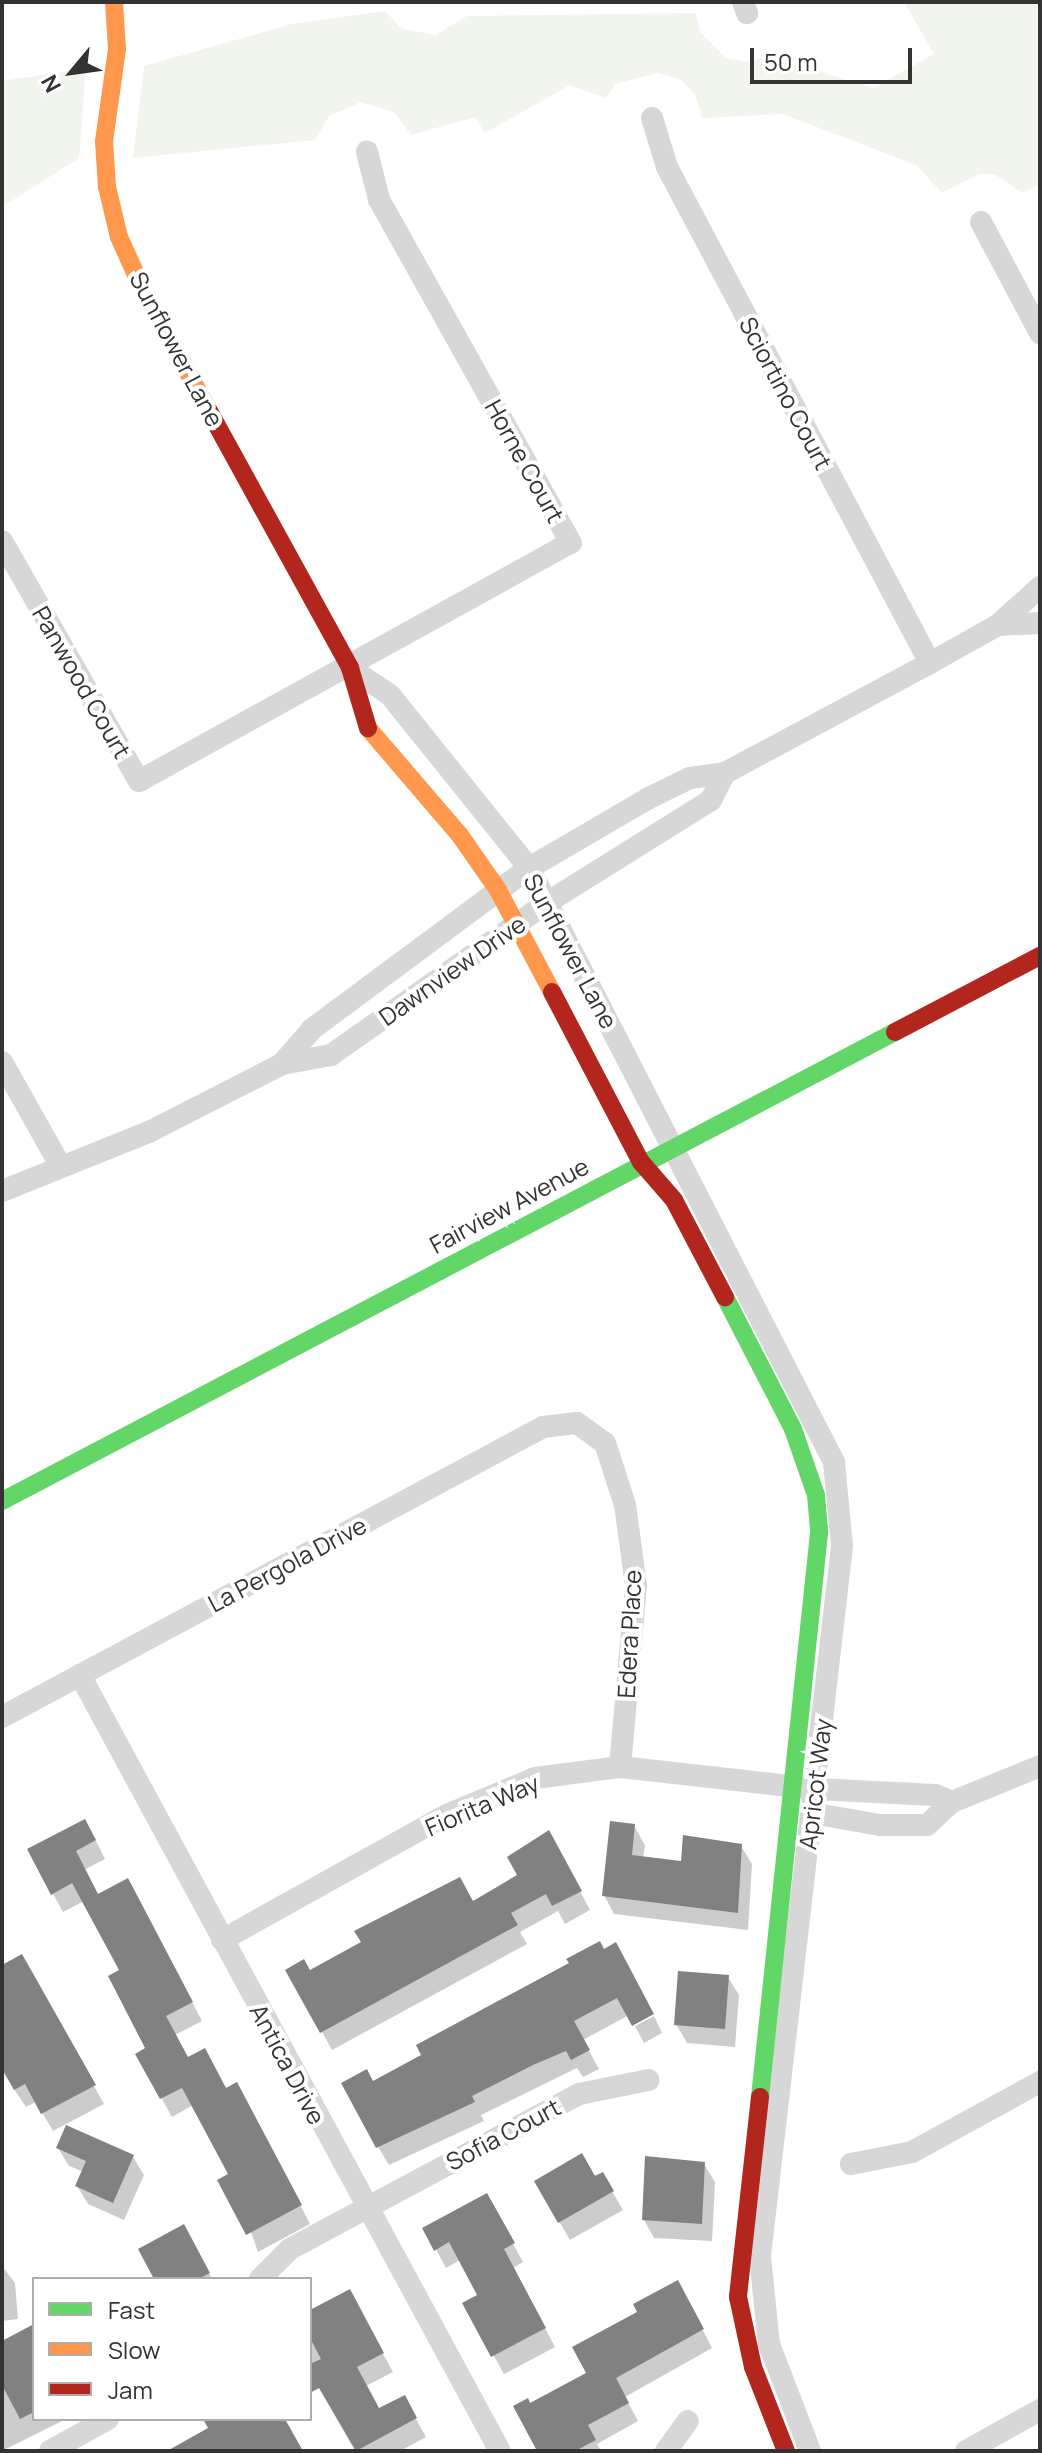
<!DOCTYPE html>
<style>
body{margin:0}
#map{position:relative;width:1042px;height:2453px;overflow:hidden;background:#fff;font-family:Manrope,sans-serif}
div>[style]{position:absolute}
.green>*{inset:0;background:#f1f5ed}
.shadow>*{inset:0;background:#0003}
.building>*{inset:0;background:#818181}
.street>*{height:22px;margin:-11px;padding:0 11px;transform-origin:11px;border-radius:11px;background:#d7d7d7}
.fast>*{height:18px;margin:-9px;padding:0 9px;transform-origin:9px;border-radius:9px;background:#63d668}
.slow>*{height:18px;margin:-9px;padding:0 9px;transform-origin:9px;border-radius:9px;background:#ff974d}
.jam>*{height:18px;margin:-9px;padding:0 9px;transform-origin:9px;border-radius:9px;background:#b3261e}
span{translate:-50% -50%;white-space:nowrap;text-align:center;line-height:1.15;-webkit-text-stroke:8px #fff;paint-order:stroke}
.street-label{font-size:24px;color:#333}
.frame{position:absolute;inset:0;border:4px solid #333;pointer-events:none}
.legend{position:absolute;left:32px;top:2277px;width:280px;height:144px;box-sizing:border-box;background:#fff;border:2px solid #adadad;margin:0;padding:10px 14px;list-style:none;font-size:24px;color:#333}
.legend li{display:flex;align-items:center;gap:16px;height:40px}
.legend b{width:40px;border:2px solid #adadad}
.north{position:absolute;left:32px;top:32px;width:80px;height:80px;-webkit-text-stroke:6px #fff;paint-order:stroke;rotate:241deg;font-size:22px;font-weight:700;line-height:32px;text-align:center;color:#333}
.north::after{content:'';display:block;margin:auto;width:28px;height:36px;background:#333;clip-path:polygon(50% 0,100% 100%,50% 72%,0 100%)}
.scale{position:absolute;left:750px;top:48px;width:162px;height:36px;box-sizing:border-box;border:4px solid #333;border-top:0;padding-left:10px;font-size:24px;line-height:28px;white-space:nowrap;color:#333;-webkit-text-stroke:6px #fff;paint-order:stroke}
</style>
<div id="map">
<div class="green">
<div style="clip-path:polygon(904px 2px,1040px 2px,1040px 184px,1023px 193px,994px 174px,979px 174px,942px 193px,916px 165px,783px 114px,702px 118px,695px 94px,680px 79px,658px 73px,615px 84px,606px 98px,570px 85px,485px 133px,475px 117px,411px 135px,394px 112px,361px 102px,329px 116px,315px 140px,133px 158px,144px 66px,292px 24px,385px 11px,402px 29px,436px 35px,467px 16px,696px 13px,700px 32px,726px 58px,747px 62px,769px 56px,873px 88px,934px 54px)"></div>
<div style="clip-path:polygon(86px 68px,79px 158px,2px 207px,2px 81px)"></div>
</div>
<div class="shadow">
<div style="clip-path:polygon(634px 1826px,645px 1845px,643px 1858px,683px 1864px,684px 1837px,741px 1846px,752px 1864px,748px 1930px,614px 1914px,604px 1895px)"></div>
<div style="clip-path:polygon(95px 1839px,105px 1859px,84px 1870px,98px 1896px,138px 1899px,202px 2021px,175px 2035px,188px 2059px,247px 2103px,310px 2224px,258px 2252px,231px 2175px,193px 2105px,172px 2117px,138px 2055px,148px 2049px,122px 1971px,84px 1901px,63px 1912px,29px 1850px)"></div>
<div style="clip-path:polygon(558px 1850px,590px 1910px,565px 1924px,558px 1911px,520px 1932px,527px 1944px,332px 2050px,288px 1970px,310px 1972px,473px 1903px)"></div>
<div style="clip-path:polygon(604px 1951px,629px 2015px,583px 2040px,599px 2069px,583px 2077px,577px 2068px,481px 2115px,484px 2121px,389px 2165px,378px 2147px,373px 2083px)"></div>
<div style="clip-path:polygon(21px 1957px,104px 2104px,53px 2131px,36px 2102px,26px 2107px,2px 2071px,2px 1967px)"></div>
<div style="clip-path:polygon(728px 1977px,739px 1995px,735px 2047px,687px 2043px,676px 2024px)"></div>
<div style="clip-path:polygon(654px 2016px,662px 2033px,644px 2043px,635px 2026px)"></div>
<div style="clip-path:polygon(58px 2148px,133px 2157px,144px 2175px,124px 2220px,88px 2204px,77px 2186px,84px 2172px,69px 2166px)"></div>
<div style="clip-path:polygon(704px 2164px,715px 2182px,712px 2241px,654px 2238px,644px 2220px)"></div>
<div style="clip-path:polygon(602px 2174px,623px 2210px,570px 2240px,536px 2182px)"></div>
<div style="clip-path:polygon(487px 2196px,523px 2262px,513px 2268px,555px 2347px,504px 2374px,465px 2304px,480px 2296px,460px 2260px,446px 2268px,425px 2229px)"></div>
<div style="clip-path:polygon(194px 2245px,212px 2279px,155px 2279px)"></div>
<div style="clip-path:polygon(2px 2266px,15px 2283px,18px 2319px,2px 2321px)"></div>
<div style="clip-path:polygon(688px 2301px,712px 2348px,625px 2397px,638px 2421px,597px 2444px,601px 2451px,539px 2451px,530px 2405px,588px 2374px)"></div>
<div style="clip-path:polygon(359px 2310px,393px 2372px,366px 2386px,379px 2411px,404px 2398px,426px 2437px,400px 2451px,355px 2451px,310px 2372px,310px 2312px)"></div>
<div style="clip-path:polygon(34px 2325px,34px 2419px,66px 2419px,2px 2451px,2px 2341px)"></div>
</div>
<div class="building">
<div style="clip-path:polygon(85px 1819px,96px 1840px,76px 1851px,98px 1894px,128px 1878px,193px 2002px,166px 2016px,188px 2057px,205px 2048px,226px 2088px,237px 2082px,302px 2205px,246px 2235px,217px 2180px,228px 2174px,182px 2088px,160px 2099px,135px 2054px,145px 2048px,108px 1976px,119px 1970px,72px 1883px,51px 1895px,27px 1849px)"></div>
<div style="clip-path:polygon(610px 1821px,635px 1824px,632px 1855px,681px 1861px,683px 1835px,742px 1844px,738px 1913px,602px 1896px)"></div>
<div style="clip-path:polygon(549px 1830px,582px 1891px,552px 1906px,546px 1894px,511px 1913px,518px 1925px,320px 2033px,285px 1970px,304px 1959px,310px 1970px,361px 1942px,354px 1931px,460px 1877px,473px 1901px,517px 1875px,507px 1857px)"></div>
<div style="clip-path:polygon(600px 1941px,604px 1949px,616px 1942px,654px 2014px,632px 2026px,617px 1998px,574px 2021px,590px 2050px,571px 2060px,566px 2051px,533px 2065px,472px 2096px,475px 2102px,376px 2148px,341px 2083px,367px 2069px,373px 2081px,421px 2055px,416px 2045px,569px 1963px,566px 1959px)"></div>
<div style="clip-path:polygon(22px 1954px,96px 2085px,41px 2114px,25px 2084px,14px 2090px,2px 2068px,2px 1965px)"></div>
<div style="clip-path:polygon(678px 1971px,729px 1975px,725px 2029px,674px 2025px)"></div>
<div style="clip-path:polygon(66px 2125px,134px 2155px,113px 2203px,75px 2186px,86px 2161px,56px 2148px)"></div>
<div style="clip-path:polygon(582px 2153px,595px 2176px,603px 2172px,614px 2191px,558px 2223px,534px 2181px)"></div>
<div style="clip-path:polygon(645px 2156px,705px 2162px,702px 2224px,642px 2220px)"></div>
<div style="clip-path:polygon(487px 2193px,515px 2243px,504px 2249px,546px 2328px,491px 2357px,462px 2303px,477px 2295px,449px 2242px,434px 2251px,422px 2228px)"></div>
<div style="clip-path:polygon(184px 2224px,210px 2273px,198px 2279px,154px 2279px,138px 2249px)"></div>
<div style="clip-path:polygon(678px 2280px,704px 2329px,616px 2378px,629px 2403px,588px 2425px,596px 2440px,575px 2451px,537px 2451px,513px 2406px,528px 2398px,530px 2403px,586px 2373px,572px 2347px,637px 2312px,633px 2304px)"></div>
<div style="clip-path:polygon(350px 2289px,384px 2353px,357px 2367px,379px 2408px,405px 2395px,417px 2418px,356px 2451px,319px 2388px,310px 2393px,310px 2364px,321px 2359px,310px 2338px,310px 2310px)"></div>
<div style="clip-path:polygon(34px 2324px,34px 2412px,20px 2419px,2px 2385px,2px 2341px)"></div>
<div style="clip-path:polygon(203px 2419px,285px 2419px,303px 2451px,167px 2451px,208px 2428px)"></div>
</div>
<div class="street">
<div style="left:743px;top:2px;width:12px;rotate:70deg"></div>
<div style="left:652px;top:118px;width:51px;rotate:73deg"></div>
<div style="left:667px;top:167px;width:561px;rotate:62.07deg"></div>
<div style="left:981px;top:222px;width:126px;rotate:62deg"></div>
<div style="left:2px;top:541px;width:276px;rotate:60.3deg"></div>
<div style="left:139px;top:781px;width:493px;rotate:-28.9deg"></div>
<div style="left:571px;top:543px;width:394px;rotate:-119.2deg"></div>
<div style="left:379px;top:199px;width:49px;rotate:-104.3deg"></div>
<div style="left:998px;top:625px;width:42px;rotate:-2.7deg"></div>
<div style="left:350px;top:668px;width:48px;rotate:34deg"></div>
<div style="left:390px;top:695px;width:222px;rotate:51.2deg"></div>
<div style="left:529px;top:868px;width:668px;rotate:62.82deg"></div>
<div style="left:834px;top:1462px;width:84px;rotate:84.6deg"></div>
<div style="left:842px;top:1546px;width:715px;rotate:96.59deg"></div>
<div style="left:760px;top:2256px;width:88px;rotate:84.2deg"></div>
<div style="left:769px;top:2344px;width:115px;rotate:69deg"></div>
<div style="left:2px;top:1062px;width:118px;rotate:60.6deg"></div>
<div style="left:282px;top:1064px;width:46px;rotate:-49.4deg"></div>
<div style="left:312px;top:1029px;width:270px;rotate:-36.6deg"></div>
<div style="left:529px;top:868px;width:137px;rotate:-30.3deg"></div>
<div style="left:647px;top:799px;width:48px;rotate:-26deg"></div>
<div style="left:690px;top:778px;width:35px;rotate:-8deg"></div>
<div style="left:725px;top:773px;width:233px;rotate:-28.2deg"></div>
<div style="left:930px;top:663px;width:78px;rotate:-29.2deg"></div>
<div style="left:998px;top:625px;width:57px;rotate:-42.1deg"></div>
<div style="left:2px;top:1191px;width:158px;rotate:-21.9deg"></div>
<div style="left:149px;top:1132px;width:149px;rotate:-27.1deg"></div>
<div style="left:282px;top:1064px;width:50px;rotate:-10.4deg"></div>
<div style="left:331px;top:1055px;width:266px;rotate:-35.2deg"></div>
<div style="left:548px;top:902px;width:192px;rotate:-32deg"></div>
<div style="left:711px;top:800px;width:30px;rotate:-63deg"></div>
<div style="left:80px;top:1675px;width:882px;rotate:61.58deg"></div>
<div style="left:2px;top:1717px;width:614px;rotate:-28.19deg"></div>
<div style="left:543px;top:1427px;width:34px;rotate:-7deg"></div>
<div style="left:577px;top:1423px;width:34px;rotate:36deg"></div>
<div style="left:605px;top:1443px;width:65px;rotate:72.1deg"></div>
<div style="left:625px;top:1505px;width:81px;rotate:82.2deg"></div>
<div style="left:636px;top:1585px;width:183px;rotate:95deg"></div>
<div style="left:811px;top:1813px;width:70px;rotate:9.9deg"></div>
<div style="left:880px;top:1825px;width:47px"></div>
<div style="left:927px;top:1825px;width:34px;rotate:-43deg"></div>
<div style="left:952px;top:1802px;width:95px;rotate:-22.2deg"></div>
<div style="left:222px;top:1940px;width:257px;rotate:-29.1deg"></div>
<div style="left:447px;top:1815px;width:95px;rotate:-22.8deg"></div>
<div style="left:535px;top:1778px;width:86px;rotate:-7.4deg"></div>
<div style="left:620px;top:1767px;width:197px;rotate:6.4deg"></div>
<div style="left:816px;top:1789px;width:119px;rotate:2.9deg"></div>
<div style="left:935px;top:1795px;width:18px;rotate:22deg"></div>
<div style="left:851px;top:2164px;width:62px;rotate:-11.1deg"></div>
<div style="left:912px;top:2152px;width:146px;rotate:-28.7deg"></div>
<div style="left:260px;top:2279px;width:42px;rotate:-45deg"></div>
<div style="left:290px;top:2249px;width:328px;rotate:-28.2deg"></div>
<div style="left:579px;top:2094px;width:71px;rotate:-11.3deg"></div>
<div style="left:50px;top:2451px;width:66px;rotate:-28.9deg"></div>
<div style="left:666px;top:2451px;width:37px;rotate:-54deg"></div>
<div style="left:966px;top:2451px;width:85px;rotate:-29deg"></div>
</div>
<div class="fast">
<div style="left:725px;top:1297px;width:148px;rotate:62.7deg"></div>
<div style="left:793px;top:1429px;width:70px;rotate:70.8deg"></div>
<div style="left:816px;top:1495px;width:38px;rotate:85deg"></div>
<div style="left:819px;top:1533px;width:567px;rotate:95.97deg"></div>
<div style="left:2px;top:1501px;width:1009px;rotate:-27.71deg"></div>
</div>
<div class="slow">
<div style="left:114px;top:2px;width:47px;rotate:86.3deg"></div>
<div style="left:117px;top:49px;width:93px;rotate:98deg"></div>
<div style="left:104px;top:141px;width:46px;rotate:86.3deg"></div>
<div style="left:107px;top:187px;width:51px;rotate:76.5deg"></div>
<div style="left:119px;top:237px;width:54px;rotate:65.8deg"></div>
<div style="left:141px;top:286px;width:142px;rotate:61.5deg"></div>
<div style="left:368px;top:728px;width:140px;rotate:49.4deg"></div>
<div style="left:459px;top:834px;width:68px;rotate:55.1deg"></div>
<div style="left:498px;top:890px;width:115px;rotate:62.1deg"></div>
</div>
<div class="jam">
<div style="left:209px;top:411px;width:293px;rotate:61.2deg"></div>
<div style="left:350px;top:668px;width:63px;rotate:73.3deg"></div>
<div style="left:552px;top:992px;width:192px;rotate:62.4deg"></div>
<div style="left:641px;top:1162px;width:50px;rotate:49deg"></div>
<div style="left:674px;top:1200px;width:110px;rotate:62.3deg"></div>
<div style="left:895px;top:1032px;width:164px;rotate:-27.7deg"></div>
<div style="left:760px;top:2097px;width:201px;rotate:96.3deg"></div>
<div style="left:738px;top:2297px;width:72px;rotate:77.9deg"></div>
<div style="left:753px;top:2367px;width:90px;rotate:68.6deg"></div>
</div>
<div class="street-label">
<span style="left:177px;top:349px;rotate:62deg">Sunflower Lane</span>
<span style="left:786px;top:393px;rotate:62deg">Sciortino Court</span>
<span style="left:525px;top:461px;rotate:61deg">Horne Court</span>
<span style="left:82px;top:682px;rotate:60deg">Panwood Court</span>
<span style="left:571px;top:951px;rotate:62deg">Sunflower Lane</span>
<span style="left:452px;top:970px;rotate:-35deg">Dawnview Drive</span>
<span style="left:509px;top:1205px;rotate:-28deg">Fairview Avenue</span>
<span style="left:287px;top:1564px;rotate:-28deg">La Pergola Drive</span>
<span style="left:629px;top:1634px;rotate:-87deg">Edera Place</span>
<span style="left:815px;top:1784px;rotate:-83deg">Apricot Way</span>
<span style="left:482px;top:1805px;rotate:-23deg">Fiorita Way</span>
<span style="left:288px;top:2064px;rotate:62deg">Antica Drive</span>
<span style="left:503px;top:2134px;rotate:-28deg">Sofia Court</span>
</div>
<div class="frame"></div>
<ul class="legend">
<li><b style="height:10px;background:#63d668"></b>Fast</li>
<li><b style="height:10px;background:#ff974d"></b>Slow</li>
<li><b style="height:10px;background:#b3261e"></b>Jam</li>
</ul>
<div class="north">N</div>
<div class="scale">50 m</div>
</div>
